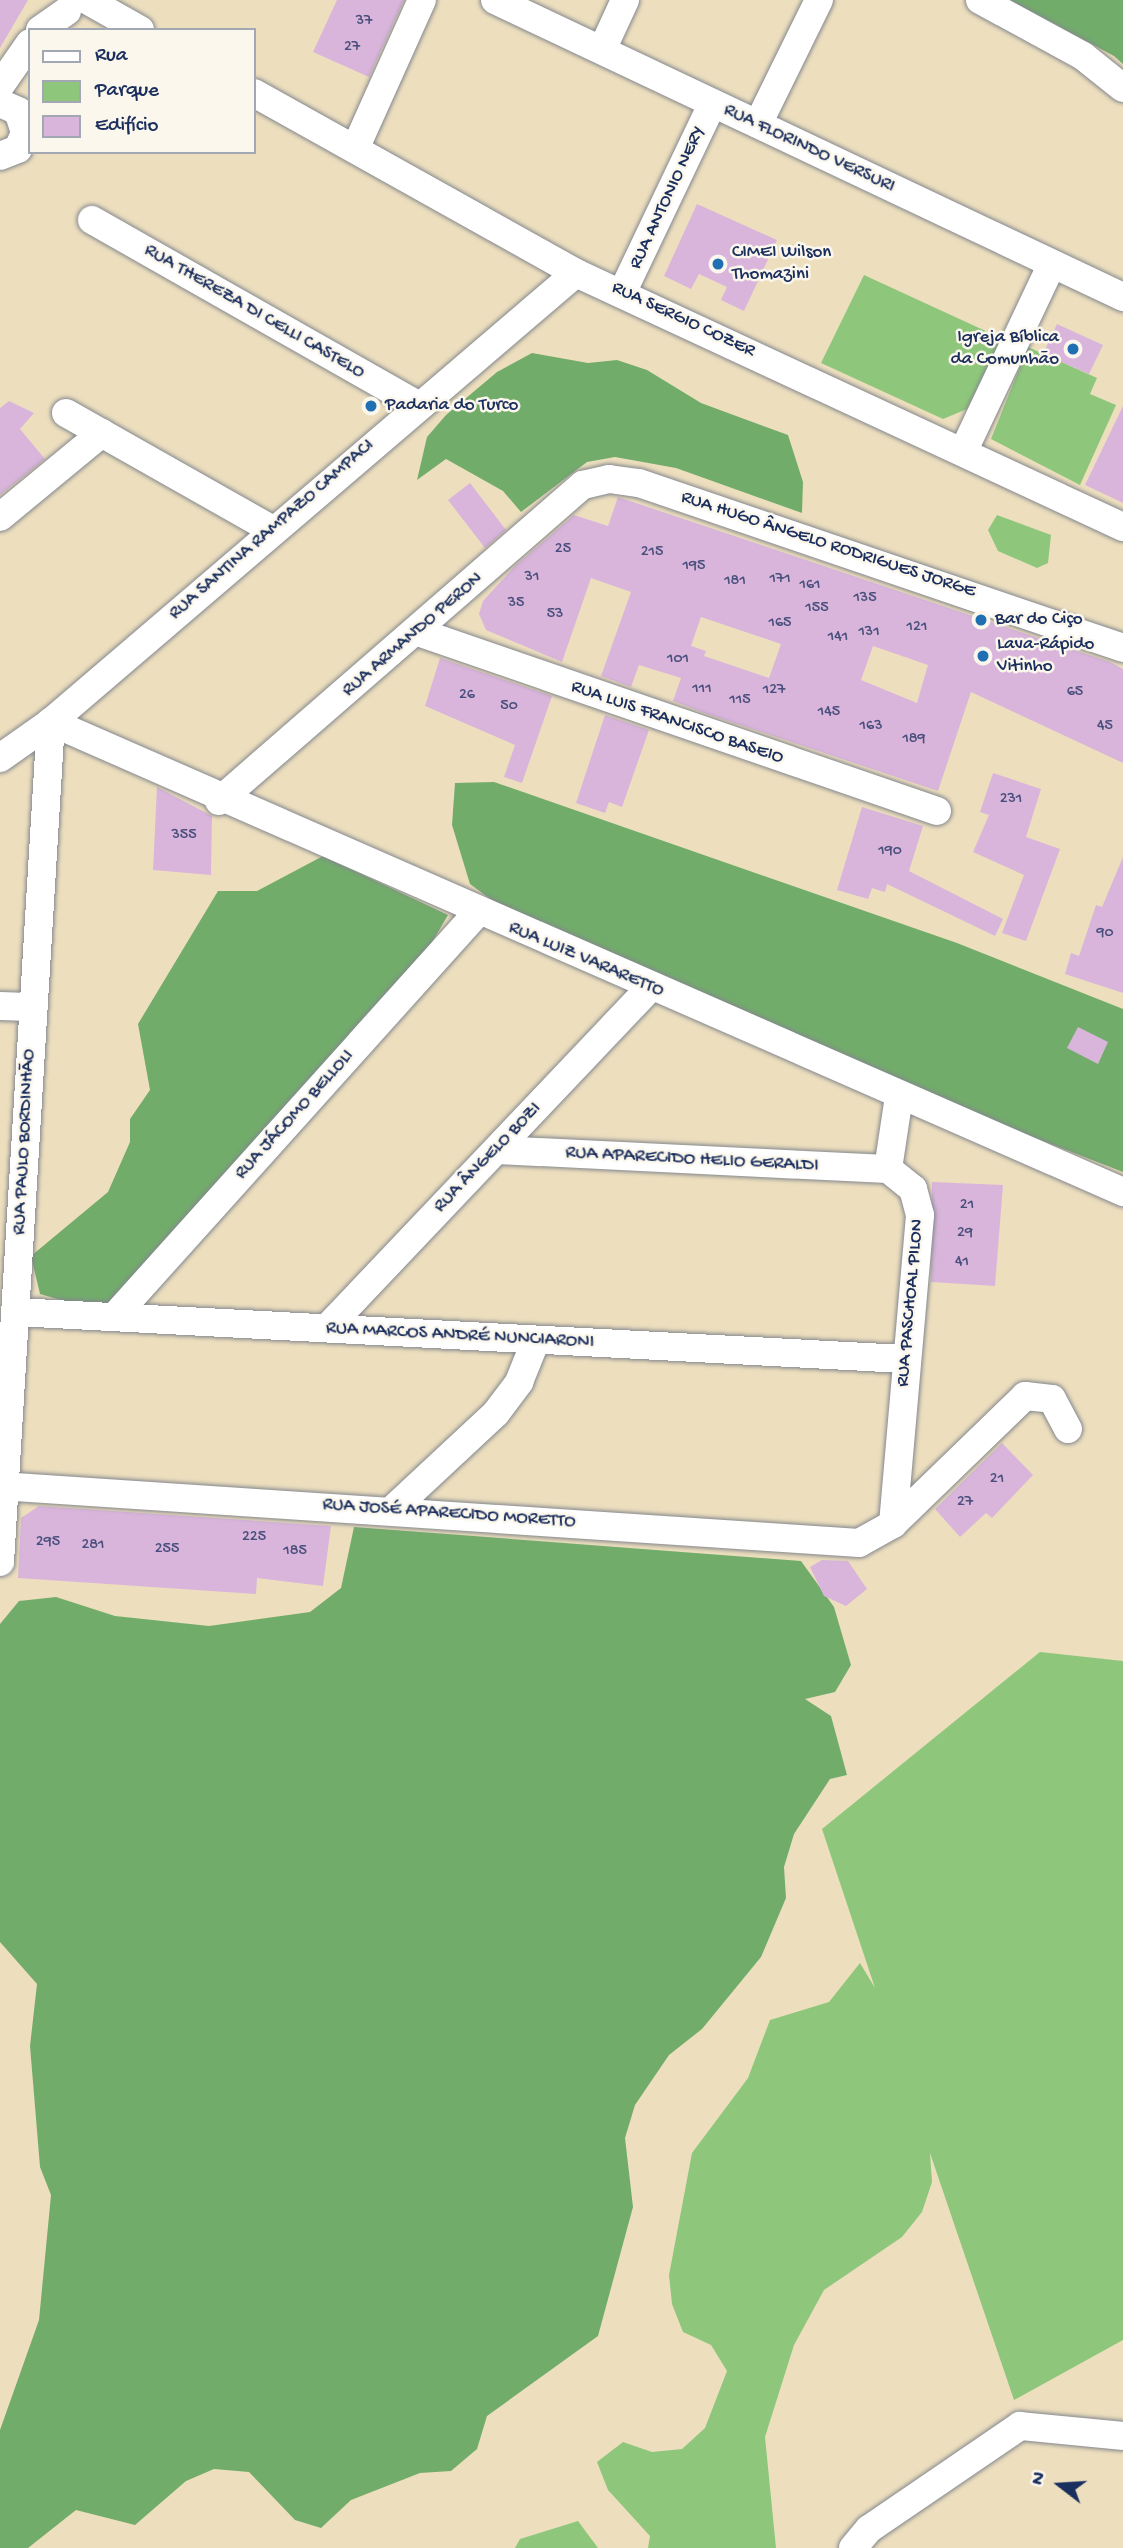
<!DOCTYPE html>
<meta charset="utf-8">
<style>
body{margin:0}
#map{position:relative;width:1123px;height:2548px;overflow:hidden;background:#eddfbe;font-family:"Gochi Hand",sans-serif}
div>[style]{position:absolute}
.green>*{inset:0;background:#8ec77b}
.forest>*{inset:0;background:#72ac6b}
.building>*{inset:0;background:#d9b5db}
.roads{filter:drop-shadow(0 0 2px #84878e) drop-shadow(0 0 2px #84878e)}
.minor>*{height:28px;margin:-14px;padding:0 14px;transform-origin:14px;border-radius:14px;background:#fff}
.dots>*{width:19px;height:19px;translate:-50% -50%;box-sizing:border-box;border:4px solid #fbf7ec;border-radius:50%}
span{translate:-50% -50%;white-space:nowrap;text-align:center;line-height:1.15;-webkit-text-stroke:5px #fbf7ec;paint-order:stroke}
.number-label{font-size:16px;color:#4a507d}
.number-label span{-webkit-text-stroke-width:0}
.street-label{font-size:19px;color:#1b2f5e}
.poi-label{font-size:19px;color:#1b2f5e}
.left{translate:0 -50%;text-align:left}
.right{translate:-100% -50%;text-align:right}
.legend{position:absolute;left:28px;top:28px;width:228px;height:126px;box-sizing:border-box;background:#fbf7ec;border:2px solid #a1a7b3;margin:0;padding:9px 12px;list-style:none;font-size:21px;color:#1b2f5e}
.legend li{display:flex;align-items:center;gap:14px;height:35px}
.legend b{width:35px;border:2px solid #a1a7b3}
.north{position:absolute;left:1025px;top:2450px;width:70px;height:70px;-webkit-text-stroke:5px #fbf7ec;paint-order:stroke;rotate:287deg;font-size:19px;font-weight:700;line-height:28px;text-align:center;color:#1b2f5e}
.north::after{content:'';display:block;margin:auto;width:24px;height:32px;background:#1b2f5e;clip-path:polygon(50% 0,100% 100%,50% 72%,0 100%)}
</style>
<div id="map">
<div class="green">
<div style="clip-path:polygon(864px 275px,1003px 339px,967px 409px,943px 419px,821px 363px)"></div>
<div style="clip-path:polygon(1028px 347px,1097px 378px,1090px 394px,1116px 405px,1080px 485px,991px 439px)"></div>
<div style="clip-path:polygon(997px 515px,1051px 535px,1048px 563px,1037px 568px,998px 551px,988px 530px)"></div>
<div style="clip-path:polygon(1040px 1652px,1123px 1661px,1123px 2340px,1014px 2400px,930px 2153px,932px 2182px,922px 2212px,902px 2237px,824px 2290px,794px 2345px,765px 2437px,776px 2548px,648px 2548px,650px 2536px,608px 2490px,597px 2462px,623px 2442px,652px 2452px,682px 2449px,705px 2428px,727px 2371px,711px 2345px,683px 2332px,672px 2304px,669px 2275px,692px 2153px,748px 2078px,770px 2020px,829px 2002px,860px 1963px,875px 1988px,822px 1829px)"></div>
<div style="clip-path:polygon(578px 2521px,598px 2548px,515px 2548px,520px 2539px)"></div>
</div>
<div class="forest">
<div style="clip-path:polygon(1010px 0,1123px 0,1123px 64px,1114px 56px)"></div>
<div style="clip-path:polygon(532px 353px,588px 363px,617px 360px,647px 370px,701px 403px,788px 435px,803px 482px,802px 513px,676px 468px,615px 457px,587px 462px,521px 512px,503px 491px,446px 459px,417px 480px,427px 437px,446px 415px,497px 372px)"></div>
<div style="clip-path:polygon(494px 782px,957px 943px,1123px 1009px,1123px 1172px,904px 1087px,519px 920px,470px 884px,452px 825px,455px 783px)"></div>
<div style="clip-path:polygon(323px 856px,448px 915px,414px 973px,117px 1303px,75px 1304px,40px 1294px,31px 1256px,108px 1192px,130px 1142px,130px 1119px,150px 1090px,138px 1024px,218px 891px,257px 891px)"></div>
<div style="clip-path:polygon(354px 1527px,801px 1561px,834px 1607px,851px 1665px,835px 1692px,805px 1699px,831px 1716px,847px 1775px,830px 1779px,794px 1834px,784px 1867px,786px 1898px,761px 1957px,702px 2029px,669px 2055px,635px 2105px,625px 2138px,633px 2207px,598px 2336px,487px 2416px,477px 2449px,451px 2471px,420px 2473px,351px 2500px,321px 2528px,295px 2520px,249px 2472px,214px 2469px,186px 2481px,135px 2525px,76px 2510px,28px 2548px,0 2548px,0 2430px,39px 2320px,51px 2195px,40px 2167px,30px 2046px,37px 1984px,0 1942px,0 1624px,19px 1601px,56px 1597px,115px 1616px,209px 1626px,310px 1612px,341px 1588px)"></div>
</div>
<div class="building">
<div style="clip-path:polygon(0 0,28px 0,0 48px)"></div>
<div style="clip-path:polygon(337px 0,404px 0,369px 77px,313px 52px)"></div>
<div style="clip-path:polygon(697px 204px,777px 240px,744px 311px,721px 300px,727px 287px,699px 274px,691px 289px,664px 276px)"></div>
<div style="clip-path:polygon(1057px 324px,1103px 345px,1089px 374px,1043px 354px)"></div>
<div style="clip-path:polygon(9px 401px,34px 413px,20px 429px,45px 459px,0 495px,0 408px)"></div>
<div style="clip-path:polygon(1123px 406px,1123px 503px,1085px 485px)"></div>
<div style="clip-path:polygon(470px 483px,506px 530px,485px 548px,448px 500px)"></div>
<div style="clip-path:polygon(evenodd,618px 497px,1110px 662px,1123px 669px,1123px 763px,971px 692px,938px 791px,707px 714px,673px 701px,681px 678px,639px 665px,631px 687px,601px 676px,631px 592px,591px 578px,562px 662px,486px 630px,479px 614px,483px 601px,515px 566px,574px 515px,608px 526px,618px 497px,701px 617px,781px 644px,769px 678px,704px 656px,706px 651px,691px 646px,701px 617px,618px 497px,873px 646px,928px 665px,917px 703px,861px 680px,873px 646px)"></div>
<div style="clip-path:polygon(440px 658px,552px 696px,522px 783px,504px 777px,515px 745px,425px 706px)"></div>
<div style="clip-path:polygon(605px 715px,649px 730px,622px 807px,609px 802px,605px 813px,576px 803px)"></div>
<div style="clip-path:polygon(993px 773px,1041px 789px,1026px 837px,1060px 849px,1026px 941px,1002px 933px,1024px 875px,973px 852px,989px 815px,980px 812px)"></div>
<div style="clip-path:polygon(157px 787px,212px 816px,211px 875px,153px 870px)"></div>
<div style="clip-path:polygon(862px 807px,923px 826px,909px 871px,1003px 919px,995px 936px,887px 884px,885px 892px,872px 888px,868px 899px,837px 890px)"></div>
<div style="clip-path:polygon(1123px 857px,1123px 993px,1065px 974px,1071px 953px,1079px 956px,1096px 905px,1102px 907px)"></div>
<div style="clip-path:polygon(1078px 1027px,1108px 1042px,1098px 1064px,1067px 1048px)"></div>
<div style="clip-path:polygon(932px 1182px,1003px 1185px,995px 1286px,931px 1282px)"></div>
<div style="clip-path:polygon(1002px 1443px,1033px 1475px,992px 1518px,986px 1513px,960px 1537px,935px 1509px)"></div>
<div style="clip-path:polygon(39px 1506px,331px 1526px,323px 1586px,257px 1578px,256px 1594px,18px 1578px,21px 1518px)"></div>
<div style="clip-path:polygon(822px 1560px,848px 1561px,867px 1589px,846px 1606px,824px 1596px,810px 1567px)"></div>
</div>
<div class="roads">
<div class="minor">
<div style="left:87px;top:0;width:61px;rotate:29.5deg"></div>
<div style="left:495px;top:0;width:695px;rotate:25.31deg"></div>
<div style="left:980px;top:0;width:117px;rotate:28.5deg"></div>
<div style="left:1083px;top:56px;width:51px;rotate:38.7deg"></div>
<div style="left:40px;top:30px;width:33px;rotate:-35deg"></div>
<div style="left:602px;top:50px;width:55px;rotate:-65.3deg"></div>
<div style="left:0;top:86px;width:52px;rotate:-55.1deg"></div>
<div style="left:254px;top:93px;width:369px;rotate:29.2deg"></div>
<div style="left:576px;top:273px;width:603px;rotate:24.91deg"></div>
<div style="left:0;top:103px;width:20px;rotate:24deg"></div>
<div style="left:18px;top:111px;width:23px;rotate:72deg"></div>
<div style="left:25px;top:133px;width:17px;rotate:114deg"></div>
<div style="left:18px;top:149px;width:19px;rotate:159deg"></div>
<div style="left:758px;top:124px;width:138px;rotate:-63.8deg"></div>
<div style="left:355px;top:149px;width:163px;rotate:-65.8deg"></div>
<div style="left:92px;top:220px;width:374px;rotate:29.6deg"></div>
<div style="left:623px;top:291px;width:207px;rotate:-64.5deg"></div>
<div style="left:66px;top:413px;width:238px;rotate:29.5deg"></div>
<div style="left:963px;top:452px;width:208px;rotate:-64.7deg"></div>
<div style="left:0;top:517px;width:132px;rotate:-39.5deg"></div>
<div style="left:418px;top:632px;width:549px;rotate:19.03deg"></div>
<div style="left:51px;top:722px;width:1171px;rotate:23.67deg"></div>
<div style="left:0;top:758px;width:62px;rotate:-35.2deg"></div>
<div style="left:51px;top:722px;width:691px;rotate:-40.54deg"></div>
<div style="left:219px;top:801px;width:482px;rotate:-41deg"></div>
<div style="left:583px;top:485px;width:27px;rotate:-13deg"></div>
<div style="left:609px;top:479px;width:30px;rotate:8deg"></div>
<div style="left:639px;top:483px;width:511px;rotate:18.82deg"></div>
<div style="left:0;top:1006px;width:33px;rotate:2deg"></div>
<div style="left:497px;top:1150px;width:391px;rotate:2.8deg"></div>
<div style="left:16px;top:1312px;width:890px;rotate:3.03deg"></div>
<div style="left:114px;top:1317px;width:543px;rotate:-48.06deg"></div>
<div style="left:327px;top:1328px;width:469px;rotate:-46.5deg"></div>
<div style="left:0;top:1486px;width:861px;rotate:3.8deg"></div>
<div style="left:859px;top:1543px;width:39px;rotate:-29deg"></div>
<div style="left:893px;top:1524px;width:184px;rotate:-44.1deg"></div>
<div style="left:1025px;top:1396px;width:27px;rotate:6deg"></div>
<div style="left:1052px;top:1399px;width:34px;rotate:62deg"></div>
<div style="left:392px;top:1510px;width:142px;rotate:-43deg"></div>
<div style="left:496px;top:1413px;width:39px;rotate:-53deg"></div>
<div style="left:519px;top:1382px;width:45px;rotate:-68deg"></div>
<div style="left:893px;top:1524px;width:310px;rotate:-85deg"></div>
<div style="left:920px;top:1215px;width:27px;rotate:-105deg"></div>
<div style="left:913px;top:1189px;width:32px;rotate:-141deg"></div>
<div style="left:888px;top:1169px;width:74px;rotate:-81.4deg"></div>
<div style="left:0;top:1562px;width:842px;rotate:-86.53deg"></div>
<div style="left:853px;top:2548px;width:25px;rotate:-50deg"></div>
<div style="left:869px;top:2529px;width:183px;rotate:-34.3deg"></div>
<div style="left:1020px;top:2426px;width:103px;rotate:5.5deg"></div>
</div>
</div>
<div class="dots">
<div style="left:718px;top:264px;background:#1f6fb2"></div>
<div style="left:1073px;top:349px;background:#1f6fb2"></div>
<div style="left:371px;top:406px;background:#1f6fb2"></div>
<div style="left:981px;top:620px;background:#1f6fb2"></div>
<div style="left:983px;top:656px;background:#1f6fb2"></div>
</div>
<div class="number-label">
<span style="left:364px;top:22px">37</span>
<span style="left:352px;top:48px">27</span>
<span style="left:563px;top:550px">25</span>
<span style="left:652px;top:553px">215</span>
<span style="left:694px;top:567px">195</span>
<span style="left:532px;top:578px">31</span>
<span style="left:780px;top:580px">171</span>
<span style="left:735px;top:582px">181</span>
<span style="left:810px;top:586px">161</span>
<span style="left:865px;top:599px">135</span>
<span style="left:516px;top:604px">35</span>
<span style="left:817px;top:609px">155</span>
<span style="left:555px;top:615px">53</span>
<span style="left:780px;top:624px">165</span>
<span style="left:917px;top:628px">121</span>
<span style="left:869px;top:633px">131</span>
<span style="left:838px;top:638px">141</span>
<span style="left:678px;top:660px">101</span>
<span style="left:702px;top:690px">111</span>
<span style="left:774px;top:691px">127</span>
<span style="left:1075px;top:693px">65</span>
<span style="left:467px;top:696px">26</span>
<span style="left:740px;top:701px">115</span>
<span style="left:509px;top:707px">50</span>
<span style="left:829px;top:713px">145</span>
<span style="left:871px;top:727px">163</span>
<span style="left:1105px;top:727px">45</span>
<span style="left:914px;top:740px">189</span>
<span style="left:1011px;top:800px">231</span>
<span style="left:184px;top:836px">355</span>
<span style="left:890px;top:852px">190</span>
<span style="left:1105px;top:934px">90</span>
<span style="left:967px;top:1206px">21</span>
<span style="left:965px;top:1234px">29</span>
<span style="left:962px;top:1263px">41</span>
<span style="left:997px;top:1480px">21</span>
<span style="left:965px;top:1503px">27</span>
<span style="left:254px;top:1538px">225</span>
<span style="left:48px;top:1543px">295</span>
<span style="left:93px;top:1546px">281</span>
<span style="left:167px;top:1550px">255</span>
<span style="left:295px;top:1552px">185</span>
</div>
<div class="street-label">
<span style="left:809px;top:149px;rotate:25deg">RUA FLORINDO VERSURI</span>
<span style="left:668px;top:198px;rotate:-65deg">RUA ANTONIO NERY</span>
<span style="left:254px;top:312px;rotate:30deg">RUA THEREZA DI CELLI CASTELO</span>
<span style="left:683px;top:320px;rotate:25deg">RUA SERGIO COZER</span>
<span style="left:272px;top:530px;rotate:-41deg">RUA SANTINA RAMPAZO CAMPACI</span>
<span style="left:828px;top:545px;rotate:18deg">RUA HUGO ÂNGELO RODRIGUES JORGE</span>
<span style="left:413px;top:635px;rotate:-41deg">RUA ARMANDO PERON</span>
<span style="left:677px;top:723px;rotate:19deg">RUA LUIS FRANCISCO BASEIO</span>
<span style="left:586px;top:960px;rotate:23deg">RUA LUIZ VARARETTO</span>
<span style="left:295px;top:1115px;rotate:-48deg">RUA JÁCOMO BELLOLI</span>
<span style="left:25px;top:1142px;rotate:-87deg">RUA PAULO BORDINHÃO</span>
<span style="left:488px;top:1158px;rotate:-46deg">RUA ÂNGELO BOZI</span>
<span style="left:692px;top:1160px;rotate:3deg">RUA APARECIDO HELIO GERALDI</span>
<span style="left:911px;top:1303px;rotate:-85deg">RUA PASCHOAL PILON</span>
<span style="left:460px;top:1336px;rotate:3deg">RUA MARCOS ANDRÉ NUNCIARONI</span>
<span style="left:449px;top:1514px;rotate:4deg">RUA JOSÉ APARECIDO MORETTO</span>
</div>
<div class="poi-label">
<span class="left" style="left:732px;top:264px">CIMEI Wilson<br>Thomazini</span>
<span class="right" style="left:1059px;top:349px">Igreja Bíblica<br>da Comunhão</span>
<span class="left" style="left:385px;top:406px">Padaria do Turco</span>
<span class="left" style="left:995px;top:620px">Bar do Ciço</span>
<span class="left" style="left:997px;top:656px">Lava-Rápido<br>Vitinho</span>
</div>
<ul class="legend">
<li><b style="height:9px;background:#fff"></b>Rua</li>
<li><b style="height:19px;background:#8ec77b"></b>Parque</li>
<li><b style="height:19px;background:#d9b5db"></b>Edifício</li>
</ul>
<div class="north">N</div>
</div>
